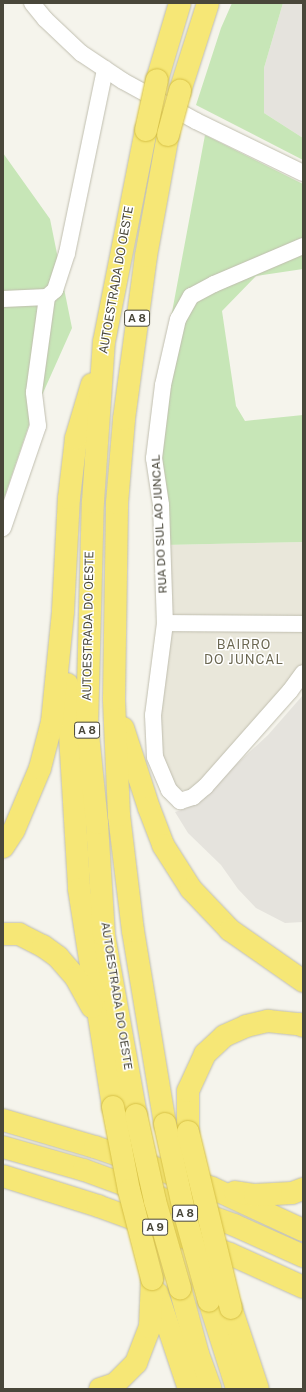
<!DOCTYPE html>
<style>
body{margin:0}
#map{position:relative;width:306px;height:1392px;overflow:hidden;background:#f5f4ec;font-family:"Public Sans",sans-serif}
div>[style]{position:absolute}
.residential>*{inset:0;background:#e9e7da}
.industrial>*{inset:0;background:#e5e3dd}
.green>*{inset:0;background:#c7e6b7}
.roads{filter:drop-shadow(0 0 1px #c0beaf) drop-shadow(0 0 1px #c0beaf)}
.minor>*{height:16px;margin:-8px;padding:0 8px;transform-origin:8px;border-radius:8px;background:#fff}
.highway>*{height:22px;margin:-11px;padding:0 11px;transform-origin:11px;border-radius:11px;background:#f6e776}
.bridges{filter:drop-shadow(0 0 1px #d6c045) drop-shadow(0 0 1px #d6c045)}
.highway-bridge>*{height:22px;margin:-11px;padding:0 11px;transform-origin:11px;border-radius:11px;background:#f6e776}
span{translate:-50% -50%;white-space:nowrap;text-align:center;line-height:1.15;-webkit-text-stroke:3px #fff;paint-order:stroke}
.shield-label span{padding:1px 3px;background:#fff;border:1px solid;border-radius:3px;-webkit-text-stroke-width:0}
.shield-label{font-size:11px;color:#49473a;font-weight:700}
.street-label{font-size:12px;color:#49473a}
.neighbourhood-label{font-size:13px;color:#6b6751;letter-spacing:1px}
.frame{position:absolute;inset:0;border:4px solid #49473a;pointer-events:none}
</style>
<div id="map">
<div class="residential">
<div style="clip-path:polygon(303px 542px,303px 668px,190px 791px,178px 789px,165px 776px,157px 707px,164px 545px)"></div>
</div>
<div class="industrial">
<div style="clip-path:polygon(283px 3px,303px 3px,303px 138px,264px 113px,264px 68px)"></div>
<div style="clip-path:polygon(303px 695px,303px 922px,285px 923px,256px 908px,238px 889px,221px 865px,188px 833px,175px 812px,187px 808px,214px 785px,268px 735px)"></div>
</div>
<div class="green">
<div style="clip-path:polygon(232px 3px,283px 3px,264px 68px,264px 113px,303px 138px,303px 160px,196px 105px,221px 28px)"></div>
<div style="clip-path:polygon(205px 135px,303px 184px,303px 269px,256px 276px,222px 311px,236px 406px,245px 421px,303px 415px,303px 542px,164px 545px,149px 446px,170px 323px)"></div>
<div style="clip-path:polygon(3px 153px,50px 219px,72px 328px,30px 422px,3px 501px)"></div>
</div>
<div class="roads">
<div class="minor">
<div style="left:32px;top:3px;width:21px;rotate:51deg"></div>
<div style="left:45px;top:19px;width:50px;rotate:43.4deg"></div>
<div style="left:81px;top:53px;width:50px;rotate:33.7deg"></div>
<div style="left:123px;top:81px;width:83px;rotate:28.7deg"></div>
<div style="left:196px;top:121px;width:119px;rotate:25.9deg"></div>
<div style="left:303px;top:246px;width:97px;rotate:156.9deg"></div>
<div style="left:214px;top:284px;width:26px;rotate:152deg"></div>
<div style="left:191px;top:296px;width:26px;rotate:119deg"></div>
<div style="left:178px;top:319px;width:68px;rotate:102.8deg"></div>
<div style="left:163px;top:385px;width:74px;rotate:97deg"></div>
<div style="left:154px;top:458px;width:48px;rotate:81.5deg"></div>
<div style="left:161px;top:505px;width:118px;rotate:88.1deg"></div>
<div style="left:165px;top:623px;width:138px;rotate:0.4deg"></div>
<div style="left:3px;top:299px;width:44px;rotate:-2.6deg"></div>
<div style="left:3px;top:528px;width:108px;rotate:-71.1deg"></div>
<div style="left:38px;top:426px;width:34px;rotate:-97deg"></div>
<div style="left:34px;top:392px;width:96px;rotate:-82.2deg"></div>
<div style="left:47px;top:297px;width:11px;rotate:-41deg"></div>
<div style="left:55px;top:290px;width:39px;rotate:-72deg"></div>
<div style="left:67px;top:253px;width:188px;rotate:-78.3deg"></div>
<div style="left:165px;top:623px;width:93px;rotate:97.4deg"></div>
<div style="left:153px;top:715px;width:42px;rotate:87.3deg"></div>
<div style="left:155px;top:757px;width:36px;rotate:67deg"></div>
<div style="left:169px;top:790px;width:16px;rotate:45deg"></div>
<div style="left:180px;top:801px;width:14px;rotate:-17deg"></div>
<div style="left:193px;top:797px;width:16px;rotate:-40deg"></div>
<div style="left:205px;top:787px;width:128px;rotate:-48.5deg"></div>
<div style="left:290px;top:691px;width:22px;rotate:-54deg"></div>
</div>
<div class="highway">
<div style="left:157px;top:80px;width:80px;rotate:-73.4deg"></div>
<div style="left:180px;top:91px;width:92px;rotate:-72.3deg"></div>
<div style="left:67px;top:684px;width:205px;rotate:86.6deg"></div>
<div style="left:79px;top:889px;width:221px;rotate:81.1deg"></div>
<div style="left:123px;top:728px;width:84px;rotate:72deg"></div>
<div style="left:149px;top:808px;width:40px;rotate:69deg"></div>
<div style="left:163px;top:845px;width:52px;rotate:57.5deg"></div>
<div style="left:191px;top:889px;width:57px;rotate:46.4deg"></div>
<div style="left:230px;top:930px;width:89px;rotate:34.9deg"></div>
<div style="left:3px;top:847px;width:20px;rotate:-57deg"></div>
<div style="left:14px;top:830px;width:67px;rotate:-67.2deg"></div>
<div style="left:40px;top:768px;width:48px;rotate:-75.4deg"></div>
<div style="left:52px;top:722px;width:112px;rotate:-84.3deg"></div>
<div style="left:63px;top:611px;width:113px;rotate:-87deg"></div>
<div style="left:69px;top:498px;width:60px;rotate:-83.3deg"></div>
<div style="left:76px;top:438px;width:56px;rotate:-73.5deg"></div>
<div style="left:3px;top:934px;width:16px"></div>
<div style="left:19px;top:934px;width:27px;rotate:27deg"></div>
<div style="left:43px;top:946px;width:19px;rotate:36deg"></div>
<div style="left:58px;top:957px;width:28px;rotate:49deg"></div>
<div style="left:76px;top:978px;width:33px;rotate:61deg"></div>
<div style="left:136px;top:1115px;width:183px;rotate:-100.1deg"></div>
<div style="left:104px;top:935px;width:112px;rotate:-93.6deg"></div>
<div style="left:97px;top:823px;width:99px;rotate:-95.8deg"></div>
<div style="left:87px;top:725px;width:223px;rotate:-88.5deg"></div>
<div style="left:93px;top:502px;width:160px;rotate:-86.1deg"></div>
<div style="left:104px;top:342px;width:216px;rotate:-78.8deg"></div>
<div style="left:3px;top:1120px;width:96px;rotate:16.4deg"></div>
<div style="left:95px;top:1147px;width:124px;rotate:19.3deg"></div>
<div style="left:212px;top:1188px;width:100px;rotate:24.8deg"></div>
<div style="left:165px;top:1124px;width:196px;rotate:-99.4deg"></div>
<div style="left:133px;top:931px;width:117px;rotate:-96.9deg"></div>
<div style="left:119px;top:815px;width:116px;rotate:-92.5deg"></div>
<div style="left:114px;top:699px;width:196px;rotate:-89.1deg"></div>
<div style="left:117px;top:503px;width:84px;rotate:-85.2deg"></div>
<div style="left:124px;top:419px;width:164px;rotate:-82.3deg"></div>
<div style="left:146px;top:256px;width:123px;rotate:-79.7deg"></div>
<div style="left:188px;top:1132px;width:41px;rotate:-90deg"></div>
<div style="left:188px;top:1091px;width:41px;rotate:-65.3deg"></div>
<div style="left:205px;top:1054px;width:26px;rotate:-43deg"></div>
<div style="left:224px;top:1036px;width:24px;rotate:-24deg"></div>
<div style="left:246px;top:1026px;width:23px;rotate:-13deg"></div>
<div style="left:268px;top:1021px;width:31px;rotate:6deg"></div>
<div style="left:299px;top:1024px;width:4px;rotate:27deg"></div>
<div style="left:3px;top:1147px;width:84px;rotate:15.9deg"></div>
<div style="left:84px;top:1170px;width:160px;rotate:20.1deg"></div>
<div style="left:234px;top:1225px;width:76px;rotate:24.2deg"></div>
<div style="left:3px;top:1176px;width:100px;rotate:17.5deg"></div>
<div style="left:98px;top:1206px;width:140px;rotate:20deg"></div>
<div style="left:230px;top:1254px;width:80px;rotate:24.3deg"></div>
<div style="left:235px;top:1192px;width:20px;rotate:9deg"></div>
<div style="left:255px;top:1195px;width:37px;rotate:-3deg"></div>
<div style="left:292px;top:1193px;width:12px;rotate:-20deg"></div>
<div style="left:180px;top:1288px;width:68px;rotate:74.7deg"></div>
<div style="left:198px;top:1354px;width:37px;rotate:70deg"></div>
<div style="left:157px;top:1293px;width:101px;rotate:71.6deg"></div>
<div style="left:209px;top:1301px;width:92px;rotate:72.3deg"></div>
<div style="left:231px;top:1308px;width:85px;rotate:71.6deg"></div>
<div style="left:100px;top:1389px;width:16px;rotate:-18deg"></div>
<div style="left:115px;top:1384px;width:30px;rotate:-45deg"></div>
<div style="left:136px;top:1363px;width:39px;rotate:-69deg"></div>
<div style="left:150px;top:1327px;width:48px;rotate:-87.6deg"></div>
</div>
</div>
<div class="bridges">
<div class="highway-bridge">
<div style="left:146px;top:130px;width:51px;rotate:-77.6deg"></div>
<div style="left:168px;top:135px;width:46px;rotate:-74.7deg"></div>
<div style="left:113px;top:1107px;width:85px;rotate:79.1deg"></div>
<div style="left:129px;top:1190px;width:92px;rotate:75.5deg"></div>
<div style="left:136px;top:1115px;width:88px;rotate:77.5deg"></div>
<div style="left:155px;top:1201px;width:91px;rotate:74deg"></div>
<div style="left:165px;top:1124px;width:89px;rotate:77.7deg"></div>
<div style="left:184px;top:1211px;width:93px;rotate:74.5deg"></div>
<div style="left:188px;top:1132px;width:181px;rotate:76.3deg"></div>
</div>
</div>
<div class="shield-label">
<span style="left:137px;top:318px">A 8</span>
<span style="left:87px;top:730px">A 8</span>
<span style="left:185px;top:1213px">A 8</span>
<span style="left:155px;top:1227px">A 9</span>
</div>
<div class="street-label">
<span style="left:117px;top:280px;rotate:-80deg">AUTOESTRADA DO OESTE</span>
<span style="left:160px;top:524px;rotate:-93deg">RUA DO SUL AO JUNCAL</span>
<span style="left:89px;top:626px;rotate:-89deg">AUTOESTRADA DO OESTE</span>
<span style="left:116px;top:996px;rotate:81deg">AUTOESTRADA DO OESTE</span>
</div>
<div class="neighbourhood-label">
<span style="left:244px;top:653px">BAIRRO<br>DO JUNCAL</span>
</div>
<div class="frame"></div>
</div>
